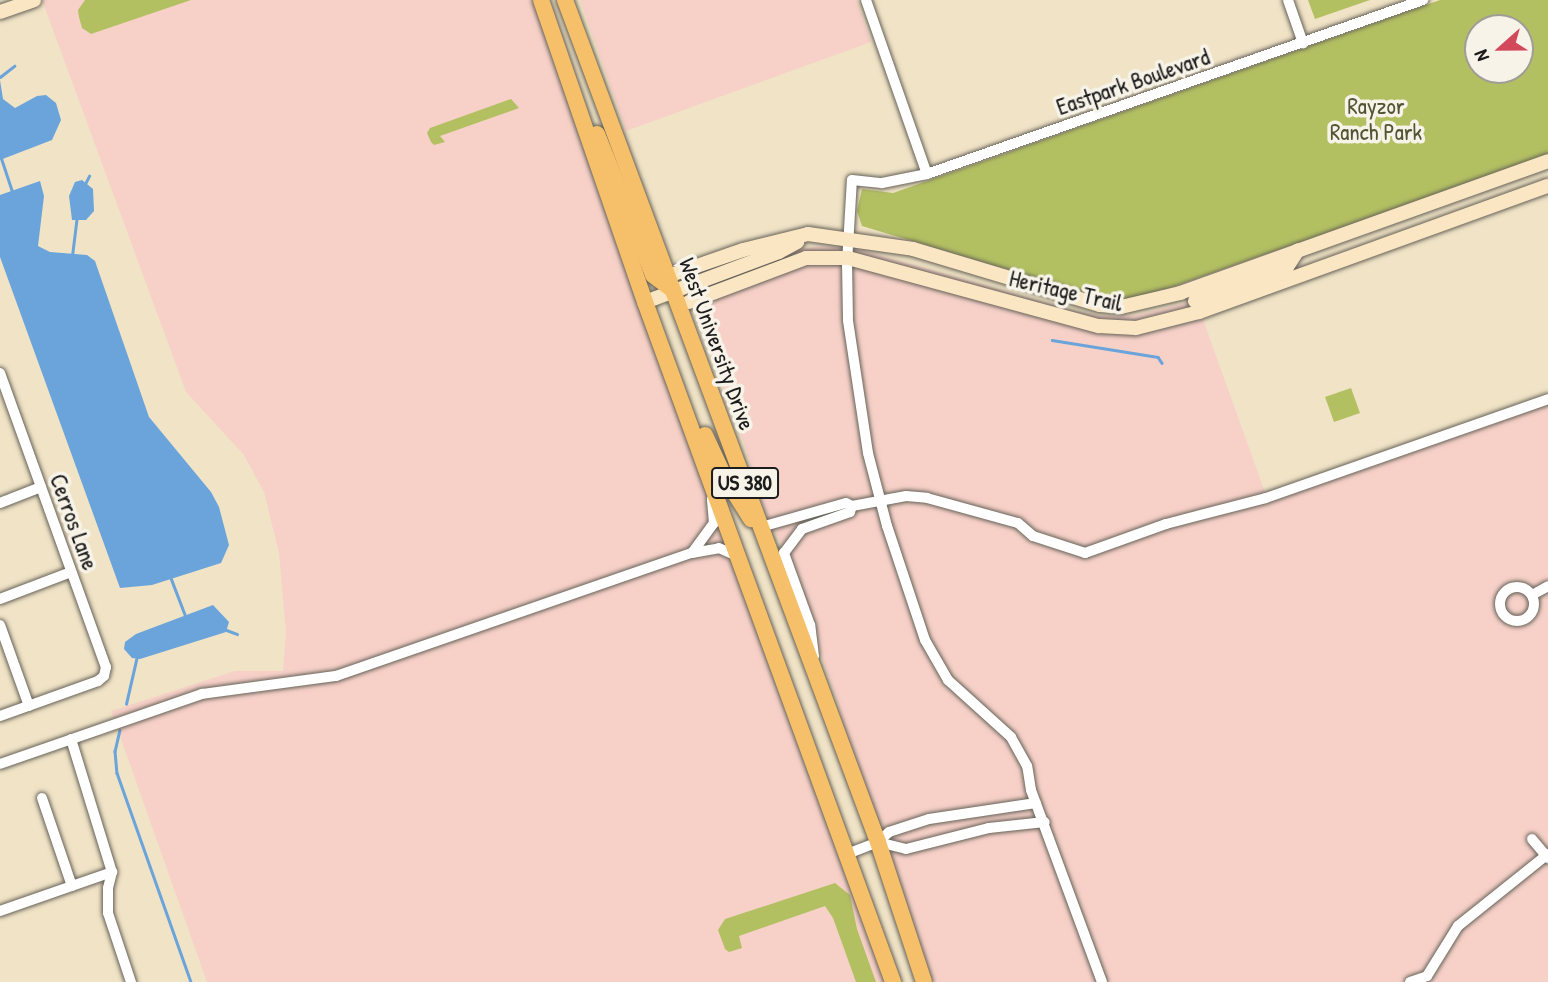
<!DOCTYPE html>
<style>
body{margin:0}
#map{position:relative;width:1548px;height:982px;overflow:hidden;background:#f0e3c6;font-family:"Patrick Hand",sans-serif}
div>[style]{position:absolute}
.built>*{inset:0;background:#f7d1c8}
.green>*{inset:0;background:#b3c062}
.water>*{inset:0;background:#6ba4da}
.stream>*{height:2.5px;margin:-1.25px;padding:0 1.25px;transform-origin:1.25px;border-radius:1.25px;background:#6ba4da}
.roads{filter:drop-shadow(0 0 2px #666258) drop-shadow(0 0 2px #666258)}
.street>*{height:10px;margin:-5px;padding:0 5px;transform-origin:5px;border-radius:5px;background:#fff}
.street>.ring{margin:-5px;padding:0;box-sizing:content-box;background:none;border:10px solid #fff;border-radius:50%}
.secondary>*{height:14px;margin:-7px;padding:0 7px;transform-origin:7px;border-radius:7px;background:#fbe6c4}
.primary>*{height:16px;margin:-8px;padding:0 8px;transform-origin:8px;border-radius:8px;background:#f6c06b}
span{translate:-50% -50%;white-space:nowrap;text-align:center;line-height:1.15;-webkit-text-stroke:7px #f7f3e8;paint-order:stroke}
.shield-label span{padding:2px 5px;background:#f7f3e8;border:2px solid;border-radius:5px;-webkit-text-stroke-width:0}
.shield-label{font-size:21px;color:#1c1c1c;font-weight:700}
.street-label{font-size:23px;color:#1c1c1c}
.park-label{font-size:23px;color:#515534}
.north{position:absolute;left:1464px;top:14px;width:70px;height:70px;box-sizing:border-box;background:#f7f3e8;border:2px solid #9f9d96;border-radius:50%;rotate:249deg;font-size:19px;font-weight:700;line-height:28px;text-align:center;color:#1c1c1c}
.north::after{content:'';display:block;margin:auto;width:24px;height:32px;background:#d1495b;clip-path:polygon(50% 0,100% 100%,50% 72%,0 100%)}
</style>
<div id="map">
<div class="built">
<div style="clip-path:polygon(42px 0,538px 0,893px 982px,207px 982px,111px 711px,235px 671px,283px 671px,286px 632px,279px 553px,264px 492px,244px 455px,186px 392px)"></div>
<div style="clip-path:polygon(580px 0,857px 0,871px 42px,626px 131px)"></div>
<div style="clip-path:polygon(825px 246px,858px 249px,1071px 310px,1103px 316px,1136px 315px,1196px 300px,1267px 498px,1548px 397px,1548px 982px,932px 982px,852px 756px,837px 701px,788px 559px,762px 504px,743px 440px,687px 291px,797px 249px)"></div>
</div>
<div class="green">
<div style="clip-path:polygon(85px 0,191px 0,91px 34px,82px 28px,79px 17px,78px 10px)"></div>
<div style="clip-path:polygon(1308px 0,1370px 0,1315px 19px)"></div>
<div style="clip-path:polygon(evenodd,1440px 0,1548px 0,1548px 155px,1161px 291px,1126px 299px,1095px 296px,862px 226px,857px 211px,862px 189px,893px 193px,1440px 0,1478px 28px,1520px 28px,1520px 70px,1478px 70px,1478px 28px)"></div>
<div style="clip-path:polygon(511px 99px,519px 108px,440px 136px,445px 142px,434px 145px,431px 142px,427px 133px,430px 128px)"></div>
<div style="clip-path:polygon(1351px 388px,1360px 413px,1334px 422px,1325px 397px)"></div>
<div style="clip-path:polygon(835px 883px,850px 895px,857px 929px,876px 982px,856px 982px,833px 918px,825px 906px,739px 936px,742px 948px,729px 952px,725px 949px,718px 930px,725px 919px)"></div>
</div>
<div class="water">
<div style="clip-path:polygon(0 80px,3px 99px,15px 108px,37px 96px,46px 95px,56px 103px,61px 120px,52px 140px,0 160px)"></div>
<div style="clip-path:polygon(82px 180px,93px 189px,94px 211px,86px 220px,72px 220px,69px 196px,75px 182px)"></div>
<div style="clip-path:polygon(40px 181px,44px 196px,38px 246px,50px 252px,87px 255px,95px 261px,149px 417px,211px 492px,219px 507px,229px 545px,221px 563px,152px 585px,120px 588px,0 257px,0 195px)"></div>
<div style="clip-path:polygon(213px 605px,229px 622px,226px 632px,140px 659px,132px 658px,124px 649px,125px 642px,136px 634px)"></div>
</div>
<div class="stream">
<div style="left:0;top:77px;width:18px;rotate:-38deg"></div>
<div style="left:0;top:154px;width:41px;rotate:71.6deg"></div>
<div style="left:85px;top:184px;width:9px;rotate:-63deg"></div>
<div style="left:72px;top:256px;width:39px;rotate:-83deg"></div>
<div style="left:1052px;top:340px;width:107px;rotate:9.1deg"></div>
<div style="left:1158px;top:357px;width:7px;rotate:56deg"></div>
<div style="left:171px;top:578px;width:42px;rotate:69deg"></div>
<div style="left:224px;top:629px;width:14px;rotate:21deg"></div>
<div style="left:126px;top:704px;width:49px;rotate:-77.1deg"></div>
<div style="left:120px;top:730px;width:22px;rotate:103deg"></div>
<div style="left:115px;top:751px;width:22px;rotate:85deg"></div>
<div style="left:117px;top:773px;width:222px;rotate:70.5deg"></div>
</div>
<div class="roads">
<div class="street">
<div style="left:866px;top:0;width:184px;rotate:70.7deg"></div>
<div style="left:1288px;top:0;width:46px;rotate:70.8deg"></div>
<div style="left:0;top:373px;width:313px;rotate:70.2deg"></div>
<div style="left:106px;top:667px;width:9px;rotate:103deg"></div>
<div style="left:104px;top:676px;width:8px;rotate:140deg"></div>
<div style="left:98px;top:681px;width:104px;rotate:160.3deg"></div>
<div style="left:0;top:503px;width:44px;rotate:-21.3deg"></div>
<div style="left:761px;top:527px;width:88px;rotate:-15.8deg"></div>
<div style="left:846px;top:503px;width:7px;rotate:27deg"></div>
<div style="left:852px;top:506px;width:55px;rotate:-10.5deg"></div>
<div style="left:906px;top:496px;width:21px;rotate:5deg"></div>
<div style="left:927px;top:498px;width:94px;rotate:15.4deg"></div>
<div style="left:1018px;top:523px;width:20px;rotate:41deg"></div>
<div style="left:1033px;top:536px;width:55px;rotate:18.1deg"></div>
<div style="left:1085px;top:553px;width:86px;rotate:-19.7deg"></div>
<div style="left:1166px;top:524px;width:103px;rotate:-14.6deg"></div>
<div style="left:1266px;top:498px;width:299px;rotate:-19.3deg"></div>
<div style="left:692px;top:553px;width:37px;rotate:-54deg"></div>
<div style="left:714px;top:523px;width:24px;rotate:-95deg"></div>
<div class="ring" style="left:1500px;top:587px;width:24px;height:24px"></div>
<div style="left:1532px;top:595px;width:18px;rotate:-29deg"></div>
<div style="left:0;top:599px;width:76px;rotate:-20.8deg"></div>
<div style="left:0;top:625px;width:86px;rotate:70.3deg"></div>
<div style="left:814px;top:656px;width:31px;rotate:-97deg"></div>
<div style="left:810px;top:625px;width:77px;rotate:-109.9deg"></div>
<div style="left:784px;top:553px;width:30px;rotate:-53deg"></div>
<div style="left:802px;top:529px;width:51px;rotate:-19.5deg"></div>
<div style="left:850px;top:512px;width:6px;rotate:-72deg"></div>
<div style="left:71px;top:739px;width:139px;rotate:72.9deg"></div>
<div style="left:112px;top:872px;width:16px;rotate:104deg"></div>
<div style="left:108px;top:888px;width:25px;rotate:90deg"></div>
<div style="left:108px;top:913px;width:73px;rotate:71.6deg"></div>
<div style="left:0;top:764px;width:214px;rotate:-19.1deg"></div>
<div style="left:202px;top:694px;width:135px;rotate:-7.7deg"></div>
<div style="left:336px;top:676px;width:377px;rotate:-19.1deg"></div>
<div style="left:692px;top:553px;width:27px;rotate:-10deg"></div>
<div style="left:719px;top:548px;width:20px;rotate:24deg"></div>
<div style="left:42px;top:798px;width:93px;rotate:71.2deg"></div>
<div style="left:1532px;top:839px;width:25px;rotate:50deg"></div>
<div style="left:878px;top:842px;width:29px;rotate:14deg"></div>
<div style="left:906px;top:849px;width:86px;rotate:-14.2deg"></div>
<div style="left:989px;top:828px;width:56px;rotate:-6.1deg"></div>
<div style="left:847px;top:854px;width:33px;rotate:-21deg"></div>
<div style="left:878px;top:842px;width:15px;rotate:-42deg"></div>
<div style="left:889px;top:832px;width:42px;rotate:-18deg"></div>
<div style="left:929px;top:819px;width:108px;rotate:-8.5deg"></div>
<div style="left:0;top:911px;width:119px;rotate:-19.2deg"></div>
<div style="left:1102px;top:982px;width:205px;rotate:-110.3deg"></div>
<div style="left:1031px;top:790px;width:24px;rotate:-99deg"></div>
<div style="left:1027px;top:766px;width:33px;rotate:-119deg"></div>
<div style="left:1011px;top:737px;width:85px;rotate:-137.9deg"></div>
<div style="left:948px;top:680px;width:46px;rotate:-119.9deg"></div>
<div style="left:925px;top:640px;width:120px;rotate:-108.4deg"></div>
<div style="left:887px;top:526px;width:75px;rotate:-104.6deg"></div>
<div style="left:868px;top:453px;width:134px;rotate:-98.6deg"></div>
<div style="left:848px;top:320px;width:57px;rotate:-91deg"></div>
<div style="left:847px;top:263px;width:83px;rotate:-86.6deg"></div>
<div style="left:852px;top:180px;width:30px;rotate:6deg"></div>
<div style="left:882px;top:183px;width:46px;rotate:-11.3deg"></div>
<div style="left:927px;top:174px;width:526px;rotate:-19.33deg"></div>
<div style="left:1410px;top:982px;width:18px;rotate:-19deg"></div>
<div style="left:1427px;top:976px;width:59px;rotate:-58.2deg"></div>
<div style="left:1458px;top:926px;width:115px;rotate:-38.7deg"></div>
</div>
<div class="secondary">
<div style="left:0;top:12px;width:36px;rotate:-19deg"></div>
<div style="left:668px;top:276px;width:79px;rotate:-19.1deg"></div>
<div style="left:743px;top:250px;width:67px;rotate:-13.8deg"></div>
<div style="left:808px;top:234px;width:106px;rotate:8.1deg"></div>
<div style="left:913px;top:249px;width:195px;rotate:16.7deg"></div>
<div style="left:1100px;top:305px;width:21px;rotate:5deg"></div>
<div style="left:1121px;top:307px;width:61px;rotate:-13.3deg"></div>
<div style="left:1180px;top:293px;width:391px;rotate:-19.7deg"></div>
<div style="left:1195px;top:301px;width:98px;rotate:-20.3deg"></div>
<div style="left:1287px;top:267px;width:20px;rotate:-57deg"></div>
<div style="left:645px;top:302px;width:143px;rotate:-20.5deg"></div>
<div style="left:779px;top:252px;width:21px;rotate:-29deg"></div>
<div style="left:689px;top:302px;width:125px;rotate:-20.6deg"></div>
<div style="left:806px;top:258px;width:42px"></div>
<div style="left:848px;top:258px;width:260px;rotate:15.2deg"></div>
<div style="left:1099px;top:326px;width:37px;rotate:3deg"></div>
<div style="left:1136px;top:328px;width:65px;rotate:-14.3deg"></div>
<div style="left:1199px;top:312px;width:371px;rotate:-19.9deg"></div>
</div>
<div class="primary">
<div style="left:541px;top:0;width:319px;rotate:71deg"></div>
<div style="left:645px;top:302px;width:724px;rotate:69.96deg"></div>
<div style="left:565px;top:0;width:898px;rotate:69.61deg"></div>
<div style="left:878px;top:842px;width:147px;rotate:71.8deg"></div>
<div style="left:597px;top:134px;width:152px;rotate:68.3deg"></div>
<div style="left:653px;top:275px;width:25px;rotate:37deg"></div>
<div style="left:705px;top:435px;width:45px;rotate:65.1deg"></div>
<div style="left:724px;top:476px;width:51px;rotate:57.9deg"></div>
</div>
</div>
<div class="shield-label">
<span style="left:745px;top:483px">US 380</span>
</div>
<div class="street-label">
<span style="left:1133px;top:82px;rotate:-19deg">Eastpark Boulevard</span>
<span style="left:1066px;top:291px;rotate:13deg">Heritage Trail</span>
<span style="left:717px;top:344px;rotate:70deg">West University Drive</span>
<span style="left:74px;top:522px;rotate:70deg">Cerros Lane</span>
</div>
<div class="park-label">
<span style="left:1376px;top:119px">Rayzor<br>Ranch Park</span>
</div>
<div class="north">N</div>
</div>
